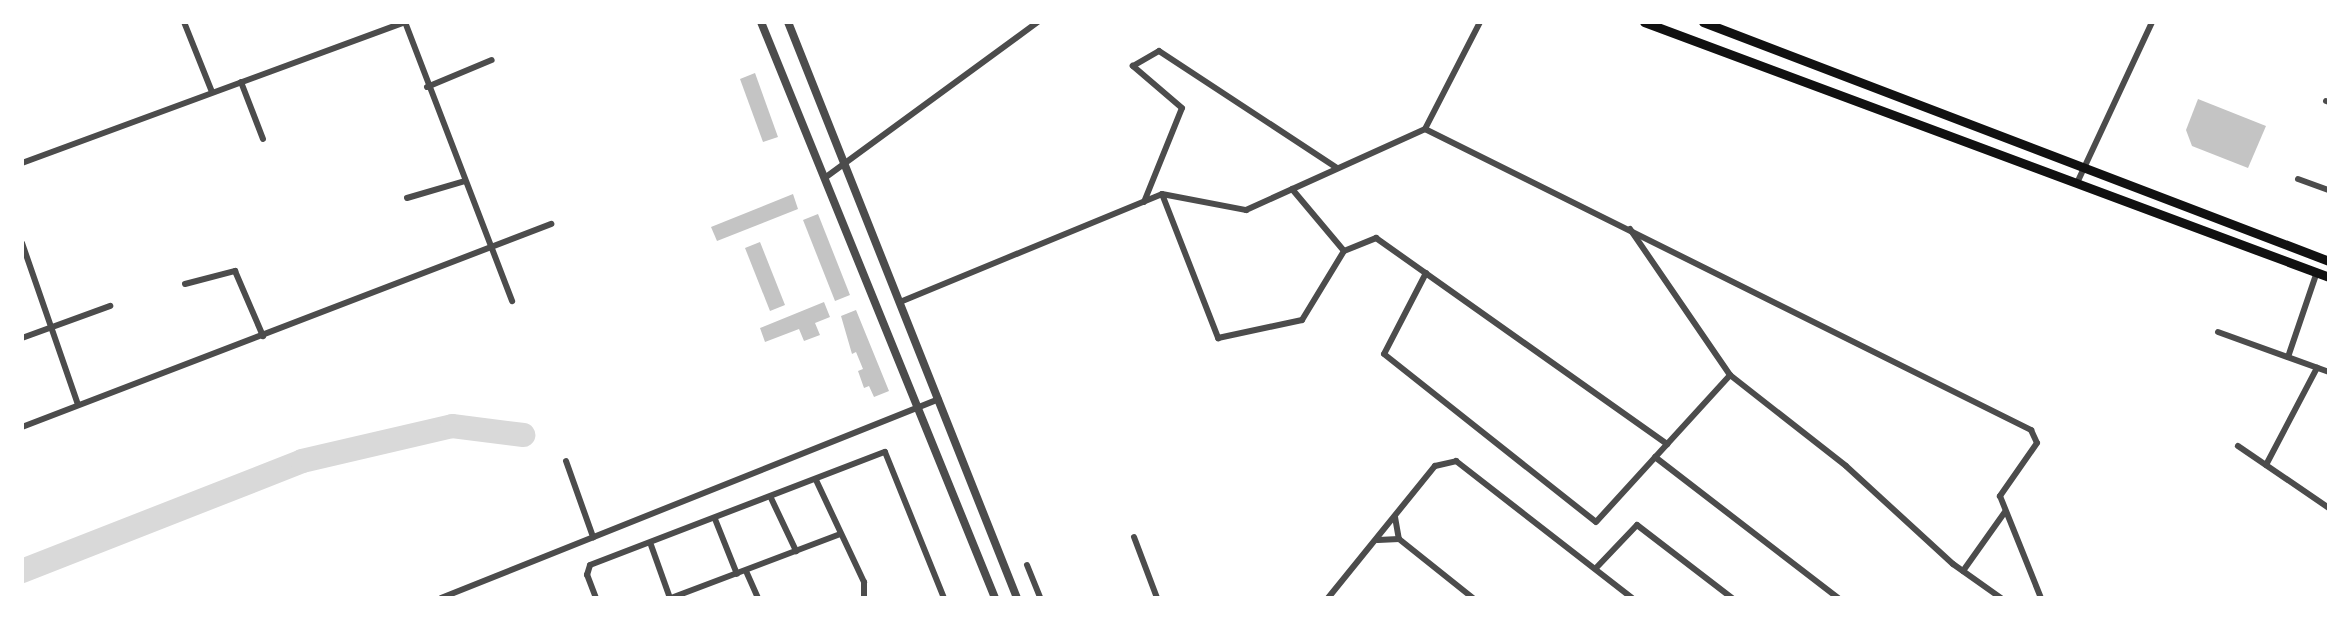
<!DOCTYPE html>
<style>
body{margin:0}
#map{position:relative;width:2351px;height:620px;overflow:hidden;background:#fff;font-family:Mulish,sans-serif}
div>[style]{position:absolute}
.river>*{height:24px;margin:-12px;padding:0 12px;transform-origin:12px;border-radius:12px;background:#d9d9d9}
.building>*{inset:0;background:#c4c4c4}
.minor>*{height:6px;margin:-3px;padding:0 3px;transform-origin:3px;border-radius:3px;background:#4c4c4c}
.tertiary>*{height:8px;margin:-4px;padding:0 4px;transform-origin:4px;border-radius:4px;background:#4c4c4c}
.secondary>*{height:9px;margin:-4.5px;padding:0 4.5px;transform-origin:4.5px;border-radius:4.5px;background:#111}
span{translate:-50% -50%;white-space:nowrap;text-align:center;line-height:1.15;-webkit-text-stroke:8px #fff;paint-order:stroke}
.frame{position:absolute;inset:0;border:24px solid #fff;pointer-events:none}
</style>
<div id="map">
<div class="river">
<div style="left:22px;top:571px;width:301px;rotate:-21.4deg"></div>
<div style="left:302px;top:461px;width:154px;rotate:-13.1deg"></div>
<div style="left:452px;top:426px;width:72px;rotate:7.2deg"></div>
</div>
<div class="building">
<div style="clip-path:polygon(755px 73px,778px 137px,763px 142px,740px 79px)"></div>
<div style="clip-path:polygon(2198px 99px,2266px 126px,2248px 168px,2192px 146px,2186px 130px)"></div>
<div style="clip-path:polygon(793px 194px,798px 209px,717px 241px,711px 227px)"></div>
<div style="clip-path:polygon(818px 214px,850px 295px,835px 301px,803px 220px)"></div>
<div style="clip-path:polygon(760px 242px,785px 305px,770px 311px,745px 248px)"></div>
<div style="clip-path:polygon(824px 302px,830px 317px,815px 323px,820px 335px,804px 341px,799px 329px,765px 342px,760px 328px)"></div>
<div style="clip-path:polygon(856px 310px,889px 391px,874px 397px,869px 386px,864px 388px,858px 371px,863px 369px,856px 352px,852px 354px,841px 316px)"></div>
</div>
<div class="minor">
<div style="left:184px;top:22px;width:75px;rotate:68.2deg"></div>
<div style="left:405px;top:22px;width:299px;rotate:69deg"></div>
<div style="left:241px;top:82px;width:61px;rotate:68.9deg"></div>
<div style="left:427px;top:87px;width:70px;rotate:-22.6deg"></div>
<div style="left:2326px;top:101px;width:3px;rotate:18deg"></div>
<div style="left:1425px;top:129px;width:677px;rotate:26.41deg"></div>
<div style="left:2031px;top:430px;width:14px;rotate:65deg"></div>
<div style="left:2037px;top:443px;width:65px;rotate:124.9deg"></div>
<div style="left:2000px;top:496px;width:110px;rotate:68.1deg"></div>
<div style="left:22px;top:163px;width:408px;rotate:-20.2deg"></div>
<div style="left:826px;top:177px;width:263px;rotate:-36.2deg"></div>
<div style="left:2298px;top:179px;width:33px;rotate:20deg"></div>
<div style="left:2077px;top:183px;width:178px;rotate:-65deg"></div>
<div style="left:1292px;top:189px;width:81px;rotate:50deg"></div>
<div style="left:1162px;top:194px;width:155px;rotate:68.7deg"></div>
<div style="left:1218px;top:338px;width:86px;rotate:-12.1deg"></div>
<div style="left:1302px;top:320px;width:81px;rotate:-58.7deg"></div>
<div style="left:1344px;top:251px;width:35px;rotate:-22deg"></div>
<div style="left:1376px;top:238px;width:357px;rotate:35.3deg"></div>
<div style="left:407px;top:198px;width:60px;rotate:-16.3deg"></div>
<div style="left:1144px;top:202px;width:101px;rotate:-68deg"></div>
<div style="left:1182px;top:108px;width:65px;rotate:-139.4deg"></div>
<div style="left:1133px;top:66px;width:30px;rotate:-30deg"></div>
<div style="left:1159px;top:51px;width:213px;rotate:33.3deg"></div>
<div style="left:1630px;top:229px;width:177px;rotate:55.6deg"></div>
<div style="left:1730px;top:375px;width:147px;rotate:38.1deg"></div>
<div style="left:1846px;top:466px;width:145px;rotate:42.5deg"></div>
<div style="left:1953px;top:564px;width:59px;rotate:35.3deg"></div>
<div style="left:22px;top:243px;width:171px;rotate:70.9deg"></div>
<div style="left:1426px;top:273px;width:91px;rotate:117.4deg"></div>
<div style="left:1384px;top:354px;width:270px;rotate:38.4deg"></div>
<div style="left:1596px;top:522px;width:199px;rotate:-47.6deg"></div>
<div style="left:185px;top:284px;width:52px;rotate:-14.6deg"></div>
<div style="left:235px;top:271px;width:71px;rotate:66.7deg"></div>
<div style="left:900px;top:302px;width:283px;rotate:-22.4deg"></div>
<div style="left:1162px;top:194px;width:86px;rotate:10.8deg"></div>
<div style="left:1246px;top:210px;width:196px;rotate:-24.3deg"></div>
<div style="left:1425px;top:129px;width:120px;rotate:-62.8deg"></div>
<div style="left:2218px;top:332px;width:118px;rotate:19.8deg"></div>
<div style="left:22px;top:338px;width:94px;rotate:-20deg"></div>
<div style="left:2288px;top:357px;width:90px;rotate:-71.2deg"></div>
<div style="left:22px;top:427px;width:567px;rotate:-20.99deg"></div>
<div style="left:2238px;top:446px;width:110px;rotate:34.3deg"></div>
<div style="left:1655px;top:457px;width:231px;rotate:37.6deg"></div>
<div style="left:566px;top:461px;width:81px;rotate:70.4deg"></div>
<div style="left:2266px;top:465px;width:110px;rotate:-62.3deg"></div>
<div style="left:816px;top:480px;width:113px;rotate:64.8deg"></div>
<div style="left:864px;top:582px;width:16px;rotate:90deg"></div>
<div style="left:771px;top:498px;width:59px;rotate:64.7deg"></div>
<div style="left:1395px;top:517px;width:22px;rotate:80deg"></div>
<div style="left:715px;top:519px;width:59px;rotate:68.2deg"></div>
<div style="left:1134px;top:537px;width:65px;rotate:69.3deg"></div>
<div style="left:1378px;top:540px;width:21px;rotate:-3deg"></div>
<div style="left:1399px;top:539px;width:95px;rotate:38.6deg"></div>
<div style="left:651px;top:545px;width:56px;rotate:70.3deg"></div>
<div style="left:1027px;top:565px;width:35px;rotate:68deg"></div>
<div style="left:1597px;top:567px;width:58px;rotate:-46.4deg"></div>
<div style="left:1637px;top:525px;width:120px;rotate:37.5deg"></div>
<div style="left:746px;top:571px;width:30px;rotate:66deg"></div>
<div style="left:1963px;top:571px;width:72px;rotate:-54.6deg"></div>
<div style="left:441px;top:598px;width:536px;rotate:-21.78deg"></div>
<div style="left:596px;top:598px;width:25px;rotate:-111deg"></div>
<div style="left:587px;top:575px;width:10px;rotate:-73deg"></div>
<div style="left:590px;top:565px;width:316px;rotate:-21deg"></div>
<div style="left:885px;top:452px;width:157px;rotate:68deg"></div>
<div style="left:671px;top:598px;width:181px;rotate:-20.7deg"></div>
<div style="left:1328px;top:598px;width:170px;rotate:-51deg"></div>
<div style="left:1435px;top:466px;width:22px;rotate:-13deg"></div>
<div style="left:1456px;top:461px;width:223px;rotate:37.9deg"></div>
</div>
<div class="tertiary">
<div style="left:761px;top:22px;width:622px;rotate:67.89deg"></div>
<div style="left:788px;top:22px;width:620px;rotate:68.32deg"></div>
</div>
<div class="secondary">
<div style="left:1644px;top:22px;width:731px;rotate:20.42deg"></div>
<div style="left:1703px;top:22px;width:670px;rotate:20.9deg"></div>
</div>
<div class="frame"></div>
</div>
